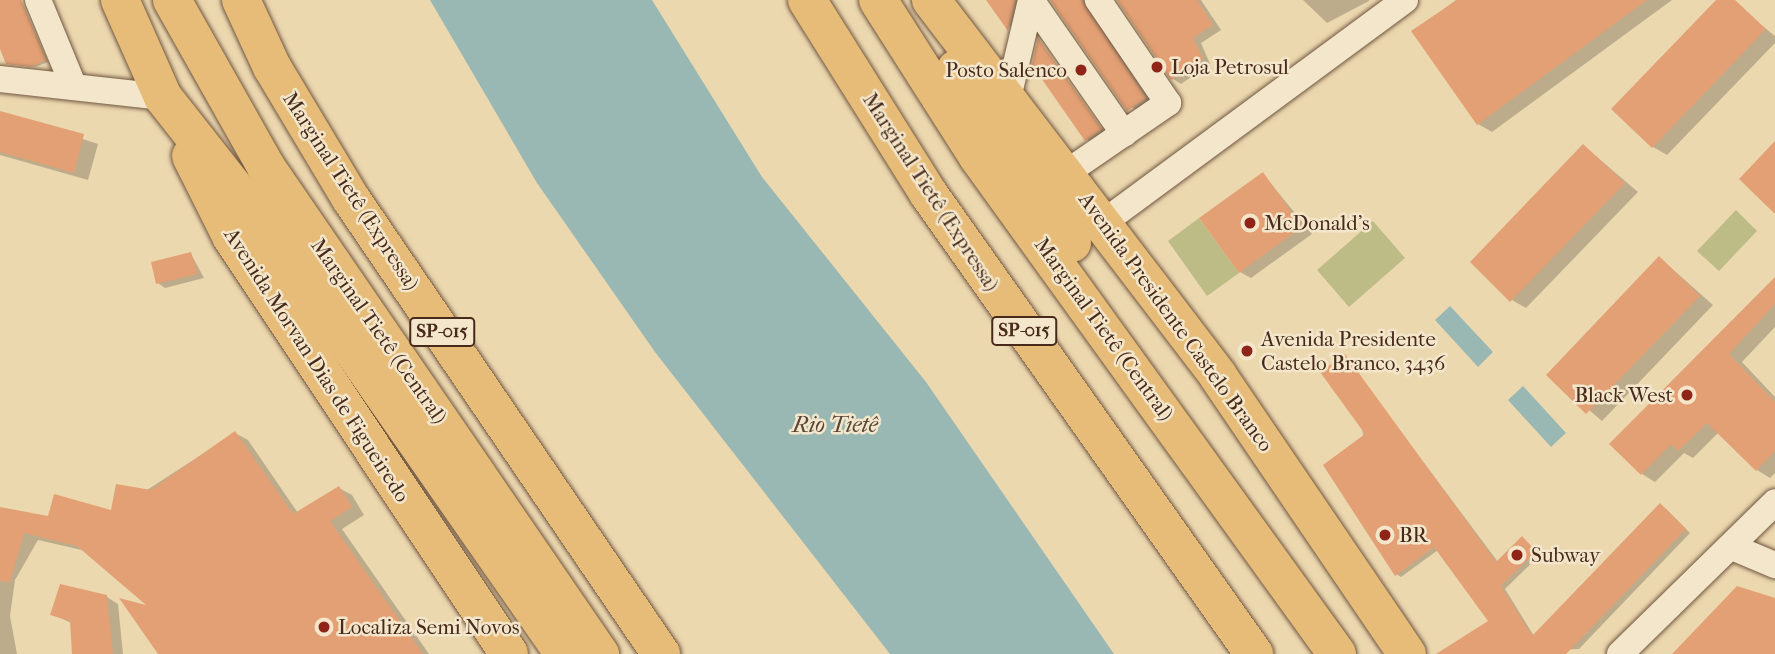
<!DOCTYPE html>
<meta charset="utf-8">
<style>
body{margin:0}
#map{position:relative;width:1775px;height:654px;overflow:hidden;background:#ecd8af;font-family:"IM FELL French Canon",serif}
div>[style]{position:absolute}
.green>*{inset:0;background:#bebc86}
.water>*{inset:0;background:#9ab8b3}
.shadow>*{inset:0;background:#0003}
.building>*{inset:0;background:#e3a074}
.roads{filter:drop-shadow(0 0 2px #705640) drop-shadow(0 0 2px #705640)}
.minor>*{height:26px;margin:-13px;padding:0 13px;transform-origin:13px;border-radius:13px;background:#f3e6cb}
.highway>*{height:38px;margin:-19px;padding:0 19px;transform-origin:19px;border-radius:19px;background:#e6bc78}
.dots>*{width:19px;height:19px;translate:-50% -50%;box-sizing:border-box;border:4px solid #f3e6cb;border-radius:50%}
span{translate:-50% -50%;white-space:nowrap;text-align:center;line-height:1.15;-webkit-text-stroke:5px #f3e6cb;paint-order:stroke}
.shield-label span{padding:2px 5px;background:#f3e6cb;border:2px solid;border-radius:5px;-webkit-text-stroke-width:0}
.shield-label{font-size:19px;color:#472a1b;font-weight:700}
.poi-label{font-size:21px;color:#472a1b}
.left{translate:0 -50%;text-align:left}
.right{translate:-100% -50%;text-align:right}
.street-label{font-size:21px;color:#472a1b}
.water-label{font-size:23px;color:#584639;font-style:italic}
</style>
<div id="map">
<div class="green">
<div style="clip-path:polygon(1736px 210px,1757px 231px,1719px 271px,1697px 251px)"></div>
<div style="clip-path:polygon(1199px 218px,1239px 273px,1207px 296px,1168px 241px)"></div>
<div style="clip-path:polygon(1373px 221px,1405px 258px,1349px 307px,1317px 270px)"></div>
</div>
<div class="water">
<div style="clip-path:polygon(430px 0,652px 0,762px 177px,926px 382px,1114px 654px,890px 654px,655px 352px,537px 183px)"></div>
<div style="clip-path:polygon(1450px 306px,1493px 352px,1478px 367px,1435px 320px)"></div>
<div style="clip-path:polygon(1523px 386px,1566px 433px,1551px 447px,1508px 400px)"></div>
</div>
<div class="shadow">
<div style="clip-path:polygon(0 0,21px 0,48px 62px,35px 67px,8px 63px,0 45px)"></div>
<div style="clip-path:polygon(1026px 0,1016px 34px,989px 1px,991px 0)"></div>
<div style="clip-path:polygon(1052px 0,1095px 0,1153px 103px,1141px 112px,1132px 107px)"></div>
<div style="clip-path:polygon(1119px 0,1201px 0,1221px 30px,1201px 43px,1210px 64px,1181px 84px,1173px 79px)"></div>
<div style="clip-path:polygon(1303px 0,1369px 0,1369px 1px,1327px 23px)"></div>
<div style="clip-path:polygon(1456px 0,1672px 0,1492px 132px,1478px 124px,1414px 31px)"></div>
<div style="clip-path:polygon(1718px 0,1736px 5px,1775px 36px,1775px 43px,1667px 155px,1653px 147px)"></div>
<div style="clip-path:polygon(1039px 41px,1104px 132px,1090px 141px,1087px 139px)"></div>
<div style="clip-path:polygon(0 112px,98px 144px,88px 180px,0 155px)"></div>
<div style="clip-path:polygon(1584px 146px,1638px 192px,1526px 308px,1512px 300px)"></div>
<div style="clip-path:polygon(1263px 174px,1312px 234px,1251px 278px,1240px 272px)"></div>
<div style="clip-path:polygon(191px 254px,204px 278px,165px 288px,158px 283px)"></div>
<div style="clip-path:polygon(1660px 258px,1713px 305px,1602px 421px,1548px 375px)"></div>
<div style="clip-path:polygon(1775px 279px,1775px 327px,1742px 362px,1775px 397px,1775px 473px,1770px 478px,1757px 470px,1719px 432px,1693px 458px,1684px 453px,1655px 482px,1642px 474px)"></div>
<div style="clip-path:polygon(1345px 357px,1498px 562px,1522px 538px,1540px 555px,1505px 589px,1534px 636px,1665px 508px,1690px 533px,1579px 649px,1445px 654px,1490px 621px,1438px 550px,1401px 577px,1396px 574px)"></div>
<div style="clip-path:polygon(235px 433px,248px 440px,298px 513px,339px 488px,352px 495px,364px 515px,342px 529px,429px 654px,163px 654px,153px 608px,86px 551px,38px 540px,15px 580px,10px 616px,17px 654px,0 654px,0 508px,50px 518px,113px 512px)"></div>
<div style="clip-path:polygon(107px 597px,118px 604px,123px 654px,73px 654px,71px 623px,52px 614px)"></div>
</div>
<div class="building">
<div style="clip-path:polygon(0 0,21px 0,46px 60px,31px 67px,6px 64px,0 49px)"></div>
<div style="clip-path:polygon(986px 0,1015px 0,1008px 31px)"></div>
<div style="clip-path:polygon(1050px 0,1082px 0,1146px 98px,1127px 111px)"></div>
<div style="clip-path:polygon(1117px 0,1197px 0,1213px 25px,1193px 38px,1203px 59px,1171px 80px)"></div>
<div style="clip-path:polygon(1457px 0,1647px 0,1477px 125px,1411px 31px)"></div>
<div style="clip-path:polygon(1716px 0,1735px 0,1766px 29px,1652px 148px,1611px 109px)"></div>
<div style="clip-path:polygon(1038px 38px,1102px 129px,1085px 141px,1032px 65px)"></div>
<div style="clip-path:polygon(0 111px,84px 134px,74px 173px,0 152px)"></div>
<div style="clip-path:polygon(1775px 141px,1775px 214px,1739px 179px)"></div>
<div style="clip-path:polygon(1583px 144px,1625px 183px,1510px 302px,1470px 262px)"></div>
<div style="clip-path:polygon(1263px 172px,1302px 227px,1239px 273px,1199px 218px)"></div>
<div style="clip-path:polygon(191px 252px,198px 274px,156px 284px,151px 262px)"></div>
<div style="clip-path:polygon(1659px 256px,1700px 296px,1586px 414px,1546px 375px)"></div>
<div style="clip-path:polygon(1775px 277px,1775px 304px,1729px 354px,1775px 402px,1775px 451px,1756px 471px,1707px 423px,1678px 451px,1671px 444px,1641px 475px,1609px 444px)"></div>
<div style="clip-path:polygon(1345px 354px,1496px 562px,1522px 536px,1536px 551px,1501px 586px,1532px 636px,1660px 503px,1686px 529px,1566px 654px,1436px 654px,1488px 621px,1434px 547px,1395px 576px,1323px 465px,1365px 434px,1320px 372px)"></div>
<div style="clip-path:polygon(235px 431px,293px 514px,339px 486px,352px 507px,330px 521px,423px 654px,158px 654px,119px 598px,146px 605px,77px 546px,24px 533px,10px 582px,0 581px,0 507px,48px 516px,54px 494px,111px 510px,116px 484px,151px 490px)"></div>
<div style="clip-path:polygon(60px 584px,107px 595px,113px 654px,72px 654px,70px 621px,50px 615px)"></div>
<div style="clip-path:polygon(1737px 586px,1775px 598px,1775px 654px,1672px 654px)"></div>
</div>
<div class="roads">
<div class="minor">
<div style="left:38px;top:0;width:92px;rotate:67.6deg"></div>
<div style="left:1031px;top:0;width:163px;rotate:55.2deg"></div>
<div style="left:0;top:79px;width:164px;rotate:6.3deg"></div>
<div style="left:1008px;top:98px;width:101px;rotate:-76.8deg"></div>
<div style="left:1066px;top:173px;width:124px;rotate:-34.5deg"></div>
<div style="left:1168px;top:103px;width:125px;rotate:-124.2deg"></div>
<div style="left:1104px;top:222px;width:374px;rotate:-36.4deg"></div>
<div style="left:1732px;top:547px;width:47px;rotate:22.7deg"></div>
<div style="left:1620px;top:654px;width:217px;rotate:-44.4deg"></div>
</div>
<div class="highway">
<div style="left:120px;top:0;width:106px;rotate:66.1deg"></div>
<div style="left:163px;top:97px;width:184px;rotate:51.8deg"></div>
<div style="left:277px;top:242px;width:502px;rotate:55.14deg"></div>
<div style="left:172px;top:0;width:192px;rotate:60.6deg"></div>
<div style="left:266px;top:167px;width:591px;rotate:55.56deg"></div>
<div style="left:241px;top:0;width:74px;rotate:65.2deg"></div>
<div style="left:272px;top:67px;width:154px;rotate:59.1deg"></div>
<div style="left:351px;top:199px;width:551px;rotate:55.73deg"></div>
<div style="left:807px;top:0;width:228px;rotate:57.9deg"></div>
<div style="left:928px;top:193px;width:565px;rotate:54.73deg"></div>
<div style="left:878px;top:0;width:186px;rotate:57.5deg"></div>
<div style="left:978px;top:157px;width:613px;rotate:54.16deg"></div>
<div style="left:931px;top:0;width:473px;rotate:52.6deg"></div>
<div style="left:1218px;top:376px;width:336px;rotate:55.8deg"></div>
<div style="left:956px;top:69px;width:209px;rotate:56.3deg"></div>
<div style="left:191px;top:156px;width:89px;rotate:63.4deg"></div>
<div style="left:231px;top:236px;width:502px;rotate:56.37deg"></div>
</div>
</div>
<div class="dots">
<div style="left:1157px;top:67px;background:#8f2418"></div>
<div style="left:1081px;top:70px;background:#8f2418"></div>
<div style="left:1250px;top:223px;background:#8f2418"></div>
<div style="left:1247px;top:351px;background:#8f2418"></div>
<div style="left:1687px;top:395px;background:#8f2418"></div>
<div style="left:1385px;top:535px;background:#8f2418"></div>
<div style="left:1517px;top:555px;background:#8f2418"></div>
<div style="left:324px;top:627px;background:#8f2418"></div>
</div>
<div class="shield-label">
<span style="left:1024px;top:331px">SP-015</span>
<span style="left:442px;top:332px">SP-015</span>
</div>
<div class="poi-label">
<span class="left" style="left:1171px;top:67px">Loja Petrosul</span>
<span class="right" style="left:1067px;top:70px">Posto Salenco</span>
<span class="left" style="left:1264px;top:223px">McDonald's</span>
<span class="left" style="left:1261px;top:351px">Avenida Presidente<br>Castelo Branco, 3436</span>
<span class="right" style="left:1673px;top:395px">Black West</span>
<span class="left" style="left:1399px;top:535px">BR</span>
<span class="left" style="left:1531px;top:555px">Subway</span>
<span class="left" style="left:338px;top:627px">Localiza Semi Novos</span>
</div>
<div class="street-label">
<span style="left:351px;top:191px;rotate:57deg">Marginal Tietê (Expressa)</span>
<span style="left:931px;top:192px;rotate:57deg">Marginal Tietê (Expressa)</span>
<span style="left:1176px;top:322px;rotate:54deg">Avenida Presidente Castelo Branco</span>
<span style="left:1104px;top:329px;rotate:54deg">Marginal Tietê (Central)</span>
<span style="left:379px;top:331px;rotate:55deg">Marginal Tietê (Central)</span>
<span style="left:317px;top:365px;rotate:57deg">Avenida Morvan Dias de Figueiredo</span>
</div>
<div class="water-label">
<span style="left:835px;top:425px">Rio Tietê</span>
</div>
</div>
